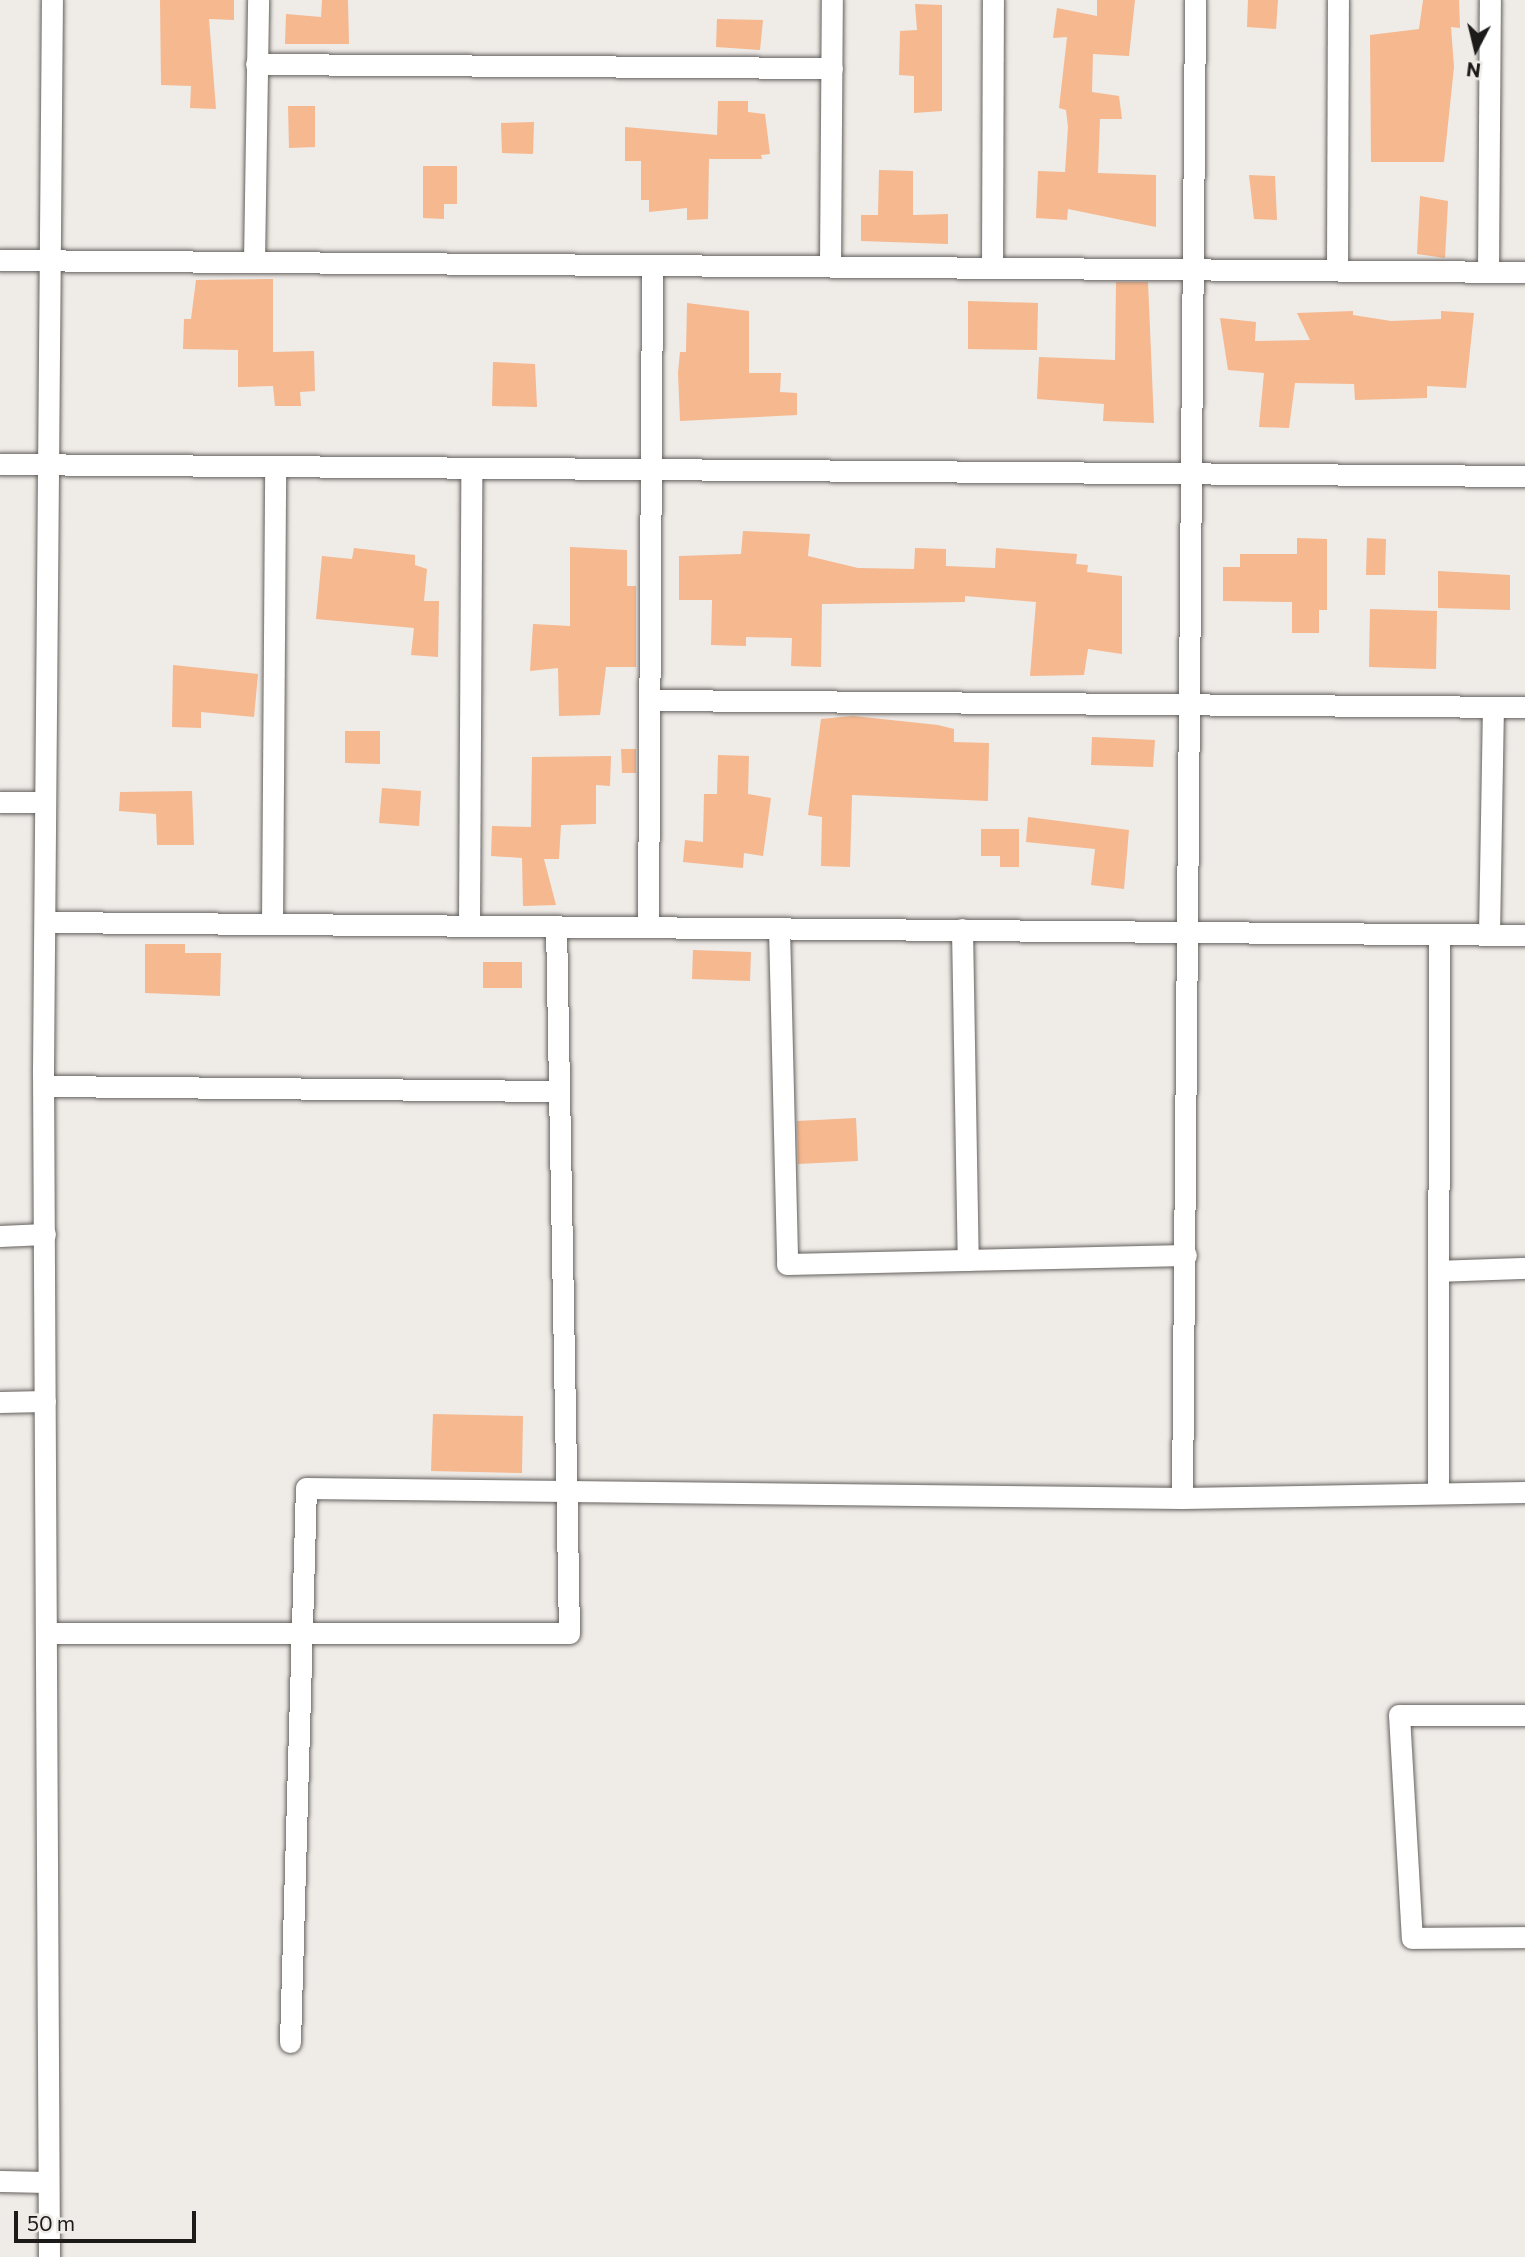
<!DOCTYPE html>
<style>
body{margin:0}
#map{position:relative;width:1525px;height:2257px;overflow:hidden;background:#efebe7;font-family:Commissioner,sans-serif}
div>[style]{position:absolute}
.building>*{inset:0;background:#f5b88f}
.roads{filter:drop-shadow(0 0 2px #64615e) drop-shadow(0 0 2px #64615e)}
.minor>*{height:21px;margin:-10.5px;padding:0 10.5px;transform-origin:10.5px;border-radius:10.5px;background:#fff}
span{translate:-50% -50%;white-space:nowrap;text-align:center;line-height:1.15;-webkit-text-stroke:5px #efebe7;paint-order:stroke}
.north{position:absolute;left:1441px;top:14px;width:70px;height:70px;-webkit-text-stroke:5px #efebe7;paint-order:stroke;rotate:187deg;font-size:19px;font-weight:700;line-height:28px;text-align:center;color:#1c1b1a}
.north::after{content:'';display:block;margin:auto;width:24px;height:32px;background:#1c1b1a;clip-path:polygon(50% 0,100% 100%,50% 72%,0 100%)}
.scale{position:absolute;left:14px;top:2211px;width:182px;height:32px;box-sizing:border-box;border:4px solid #1c1b1a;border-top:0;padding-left:9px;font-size:21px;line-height:24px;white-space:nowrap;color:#1c1b1a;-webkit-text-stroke:5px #efebe7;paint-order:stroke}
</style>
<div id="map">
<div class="building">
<div style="clip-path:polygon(160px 0,234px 0,234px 20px,209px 19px,216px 109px,190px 108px,191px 86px,161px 85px)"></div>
<div style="clip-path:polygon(322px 0,348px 0,349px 44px,285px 44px,286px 14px,321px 17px)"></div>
<div style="clip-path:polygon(1097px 0,1135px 0,1129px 56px,1093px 54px,1092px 92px,1119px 96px,1122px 119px,1100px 119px,1098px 173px,1156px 175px,1156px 227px,1068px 209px,1067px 220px,1036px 218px,1038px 171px,1065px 172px,1068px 127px,1066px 110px,1059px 108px,1067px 37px,1053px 38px,1057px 8px,1097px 16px)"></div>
<div style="clip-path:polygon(1248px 0,1278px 0,1276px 29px,1247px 27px)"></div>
<div style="clip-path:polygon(1423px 0,1459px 0,1460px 28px,1451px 27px,1454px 67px,1444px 162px,1371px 162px,1370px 35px,1419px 29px)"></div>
<div style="clip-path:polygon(915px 4px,942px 5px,942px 111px,914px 113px,914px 76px,899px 75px,900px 31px,917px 30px)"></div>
<div style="clip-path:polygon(717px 19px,763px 20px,760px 50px,716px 47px)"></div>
<div style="clip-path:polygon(718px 101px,748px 101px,748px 112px,765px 114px,770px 154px,761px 155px,762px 159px,709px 159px,708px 219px,687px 220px,687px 208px,649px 212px,649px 200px,641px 200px,641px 161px,625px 161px,625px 127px,717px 135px)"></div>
<div style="clip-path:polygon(288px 106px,315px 106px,315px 147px,289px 148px)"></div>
<div style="clip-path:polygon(534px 122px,533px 154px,502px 153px,501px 123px)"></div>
<div style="clip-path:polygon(423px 166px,457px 166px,457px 204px,444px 204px,444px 219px,423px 218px)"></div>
<div style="clip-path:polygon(879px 170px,913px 171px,913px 215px,948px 214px,948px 244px,861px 241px,861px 215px,878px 215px)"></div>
<div style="clip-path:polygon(1249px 175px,1275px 176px,1277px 220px,1254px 219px)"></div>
<div style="clip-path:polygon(1420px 196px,1448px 201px,1445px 258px,1417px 254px)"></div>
<div style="clip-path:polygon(273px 279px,273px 352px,314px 351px,315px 391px,300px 392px,301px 406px,275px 406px,273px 386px,238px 387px,238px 350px,183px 349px,184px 319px,191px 319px,196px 280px)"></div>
<div style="clip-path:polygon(1116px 282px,1148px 282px,1154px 423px,1103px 421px,1104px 404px,1037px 399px,1039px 357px,1115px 360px)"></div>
<div style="clip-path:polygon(968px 301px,1038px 303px,1037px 350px,968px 349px)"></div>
<div style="clip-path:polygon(687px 303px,749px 311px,749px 373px,781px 373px,780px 392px,797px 393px,797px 415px,680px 421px,678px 373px,680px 352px,686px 352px)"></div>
<div style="clip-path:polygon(1353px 311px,1353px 315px,1391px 321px,1441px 319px,1441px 311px,1474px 313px,1466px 388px,1427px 386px,1427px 398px,1355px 400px,1354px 384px,1295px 383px,1289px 428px,1259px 427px,1264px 373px,1228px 370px,1220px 318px,1256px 322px,1255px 341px,1310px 340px,1297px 313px)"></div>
<div style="clip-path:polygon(493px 362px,535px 364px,537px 407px,492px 406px)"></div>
<div style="clip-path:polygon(743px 531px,810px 534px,808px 556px,858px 568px,914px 569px,915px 548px,946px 549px,946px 566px,995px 568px,996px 548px,1077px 554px,1076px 564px,1088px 565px,1087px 572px,1122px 576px,1122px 654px,1088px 649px,1084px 675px,1030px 676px,1036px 602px,965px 596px,965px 602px,822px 604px,821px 667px,791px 666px,792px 638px,746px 637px,746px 646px,711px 645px,712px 600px,679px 600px,679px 556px,741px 554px)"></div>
<div style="clip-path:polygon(1297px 538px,1327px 539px,1327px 610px,1319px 610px,1319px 633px,1292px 633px,1292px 602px,1223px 601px,1223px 567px,1240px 567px,1240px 554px,1297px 554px)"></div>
<div style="clip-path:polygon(1367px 538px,1386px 539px,1385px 575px,1366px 575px)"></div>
<div style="clip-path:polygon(570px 547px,627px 550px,627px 586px,636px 586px,636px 667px,606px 667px,600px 715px,559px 716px,558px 668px,530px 671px,533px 624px,570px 626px)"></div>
<div style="clip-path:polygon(354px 548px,415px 555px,415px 565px,427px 569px,424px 601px,439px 601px,438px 657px,411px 655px,414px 628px,316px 619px,322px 556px,352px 559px)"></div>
<div style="clip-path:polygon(1438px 571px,1510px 575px,1510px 610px,1438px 608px)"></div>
<div style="clip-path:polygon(1370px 609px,1437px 611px,1436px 669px,1369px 667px)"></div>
<div style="clip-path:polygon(173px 665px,258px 674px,254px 717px,201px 712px,201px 728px,172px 727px)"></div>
<div style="clip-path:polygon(853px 716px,938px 725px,954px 729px,954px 742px,989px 743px,988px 801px,852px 795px,850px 867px,821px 866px,822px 817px,808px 815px,821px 719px)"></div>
<div style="clip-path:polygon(345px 731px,380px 731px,380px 764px,345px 763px)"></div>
<div style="clip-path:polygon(1092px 737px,1155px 740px,1153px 767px,1091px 765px)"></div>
<div style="clip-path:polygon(621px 749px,636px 749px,636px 773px,622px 773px)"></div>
<div style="clip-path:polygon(718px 755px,749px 756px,748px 794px,771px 798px,763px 856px,744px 853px,743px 868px,683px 862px,685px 840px,703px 842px,704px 794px,717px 794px)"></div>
<div style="clip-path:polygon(611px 756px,610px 786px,596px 785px,596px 824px,561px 825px,559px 859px,544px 859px,556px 905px,523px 906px,522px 858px,491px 856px,492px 826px,531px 827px,532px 757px)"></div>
<div style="clip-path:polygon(382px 788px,421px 791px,419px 826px,379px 823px)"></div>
<div style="clip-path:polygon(192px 791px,194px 845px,157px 845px,156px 814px,119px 811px,120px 792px)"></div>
<div style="clip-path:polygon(1028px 817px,1129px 830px,1124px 889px,1091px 885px,1095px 849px,1026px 842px)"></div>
<div style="clip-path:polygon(981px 829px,1019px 829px,1019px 867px,1000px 867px,1000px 856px,981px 856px)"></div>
<div style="clip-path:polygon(145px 944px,185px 944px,185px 953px,221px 953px,220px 996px,145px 993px)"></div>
<div style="clip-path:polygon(693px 950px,751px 952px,750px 981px,692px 979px)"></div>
<div style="clip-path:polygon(483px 962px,522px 962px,522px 988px,483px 988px)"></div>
<div style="clip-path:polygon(856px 1118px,858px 1161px,798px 1164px,797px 1121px)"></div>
<div style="clip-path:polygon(433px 1414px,523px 1416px,522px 1473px,431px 1471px)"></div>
</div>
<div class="roads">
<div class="minor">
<div style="left:256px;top:64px;width:576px;rotate:0.4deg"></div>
<div style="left:0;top:260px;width:1525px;rotate:0.45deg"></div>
<div style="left:254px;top:262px;width:262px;rotate:-89.1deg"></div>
<div style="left:830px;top:266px;width:266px;rotate:-89.6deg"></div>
<div style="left:992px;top:268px;width:268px;rotate:-89.8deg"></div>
<div style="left:1337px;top:270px;width:270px;rotate:-89.8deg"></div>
<div style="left:1488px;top:271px;width:271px;rotate:-89.6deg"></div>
<div style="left:0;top:464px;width:1525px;rotate:0.45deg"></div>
<div style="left:649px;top:700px;width:876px;rotate:0.46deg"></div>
<div style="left:0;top:802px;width:45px"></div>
<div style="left:45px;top:922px;width:1480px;rotate:0.5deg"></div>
<div style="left:272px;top:924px;width:457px;rotate:-89.6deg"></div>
<div style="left:469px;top:926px;width:458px;rotate:-89.7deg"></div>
<div style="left:648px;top:927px;width:662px;rotate:-89.65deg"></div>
<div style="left:779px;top:928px;width:336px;rotate:88.6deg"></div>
<div style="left:787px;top:1264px;width:399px;rotate:-1.3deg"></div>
<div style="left:962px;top:929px;width:331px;rotate:89deg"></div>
<div style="left:1489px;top:934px;width:227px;rotate:-89deg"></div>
<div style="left:44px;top:1086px;width:514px;rotate:0.56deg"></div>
<div style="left:0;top:1236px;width:45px;rotate:-2.5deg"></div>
<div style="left:1438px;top:1271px;width:87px;rotate:-2deg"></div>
<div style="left:0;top:1402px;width:45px;rotate:-1.3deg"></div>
<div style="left:1438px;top:1492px;width:558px;rotate:-89.9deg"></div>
<div style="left:1182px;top:1498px;width:1498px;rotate:-89.5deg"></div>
<div style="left:46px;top:1633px;width:523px"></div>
<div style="left:569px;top:1633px;width:706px;rotate:-91.05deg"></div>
<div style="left:1525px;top:1715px;width:126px;rotate:180deg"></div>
<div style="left:1399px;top:1715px;width:223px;rotate:86.7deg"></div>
<div style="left:1412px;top:1938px;width:113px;rotate:-0.5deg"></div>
<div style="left:290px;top:2042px;width:554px;rotate:-88.35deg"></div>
<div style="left:306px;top:1488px;width:876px;rotate:0.65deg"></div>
<div style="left:1182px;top:1498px;width:343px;rotate:-1deg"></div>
<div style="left:0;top:2181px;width:48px;rotate:1.2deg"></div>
<div style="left:49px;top:2257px;width:1187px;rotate:-90.29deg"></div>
<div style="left:43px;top:1070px;width:1070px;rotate:-89.52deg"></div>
</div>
</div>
<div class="north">N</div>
<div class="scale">50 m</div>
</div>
